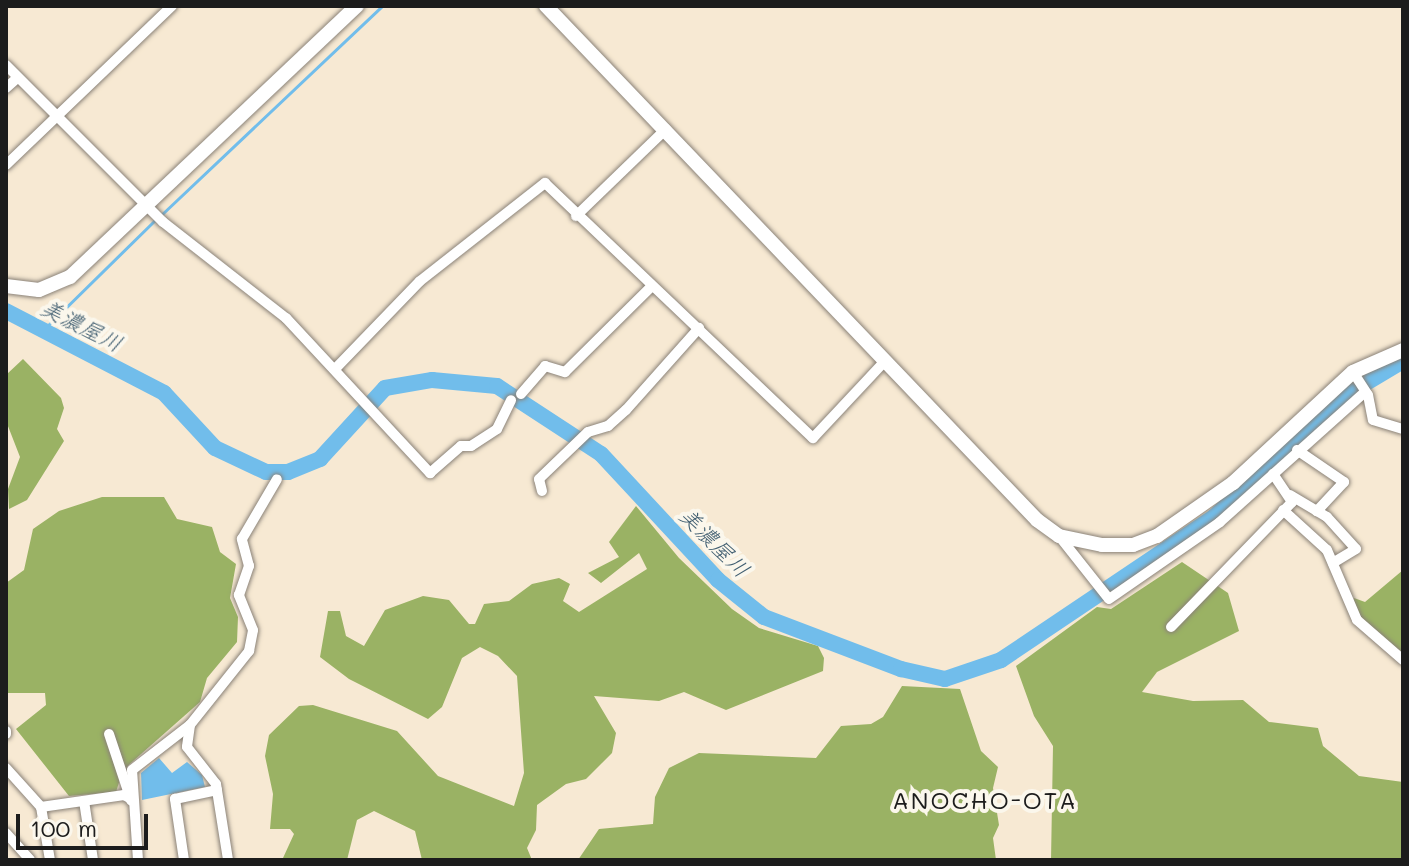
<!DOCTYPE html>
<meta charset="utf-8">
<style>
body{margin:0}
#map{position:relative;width:1409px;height:866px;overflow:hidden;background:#f7e9d3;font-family:Mali,"Klee One",sans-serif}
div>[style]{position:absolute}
.forest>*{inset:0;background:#9ab264}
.water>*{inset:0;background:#71bdeb}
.stream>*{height:3px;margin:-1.5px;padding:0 1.5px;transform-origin:1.5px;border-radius:1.5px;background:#71bdeb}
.river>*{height:16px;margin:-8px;padding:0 8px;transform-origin:8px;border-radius:8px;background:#71bdeb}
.roads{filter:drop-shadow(0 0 2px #8a8278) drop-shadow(0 0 2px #8a8278)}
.street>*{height:10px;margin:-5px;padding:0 5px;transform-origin:5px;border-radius:5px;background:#fff}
.secondary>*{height:14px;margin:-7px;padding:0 7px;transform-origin:7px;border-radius:7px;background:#fff}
span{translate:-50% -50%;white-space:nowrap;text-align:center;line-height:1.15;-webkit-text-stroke:8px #fbf7ec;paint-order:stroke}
.water-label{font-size:22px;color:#3e5c6f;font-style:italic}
.quarter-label{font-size:24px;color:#1c1c1c;letter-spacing:2px}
.frame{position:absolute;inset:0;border:8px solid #1c1c1c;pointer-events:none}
.scale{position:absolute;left:16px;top:814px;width:132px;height:36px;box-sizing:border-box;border:4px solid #1c1c1c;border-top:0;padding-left:10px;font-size:24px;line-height:28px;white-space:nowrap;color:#1c1c1c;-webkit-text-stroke:6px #fbf7ec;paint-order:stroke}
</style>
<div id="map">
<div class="forest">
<div style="clip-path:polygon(23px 359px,61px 398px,64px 408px,57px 429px,64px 441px,27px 500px,9px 509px,8px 489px,20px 457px,6px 421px,6px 375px)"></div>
<div style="clip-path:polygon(102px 497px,164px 497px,177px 519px,212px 527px,220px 552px,236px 564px,230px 598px,238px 617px,237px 642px,207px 678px,200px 702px,123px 770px,116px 792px,69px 796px,16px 729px,46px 705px,45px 693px,6px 693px,6px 583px,24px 570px,33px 529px,59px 511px)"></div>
<div style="clip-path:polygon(636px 506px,679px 558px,732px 609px,759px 628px,818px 646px,824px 658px,823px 671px,726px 710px,684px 692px,659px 701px,594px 696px,616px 733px,612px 753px,586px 779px,566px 784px,537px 805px,536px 830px,527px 848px,532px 860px,422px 860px,415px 831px,374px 811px,357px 820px,347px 860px,283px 858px,294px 834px,290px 829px,270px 829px,273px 794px,265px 756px,269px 735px,299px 706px,313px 705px,397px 731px,438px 776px,514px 806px,524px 773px,517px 676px,498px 656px,480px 647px,462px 658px,442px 707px,428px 719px,349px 679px,320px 657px,328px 611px,340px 611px,346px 636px,364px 646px,385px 610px,423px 596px,449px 600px,469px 624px,475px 624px,484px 604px,509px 601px,532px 584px,559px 578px,570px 584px,563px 601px,579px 612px,647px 569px,639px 553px,601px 583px,588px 573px,619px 557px,609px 542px)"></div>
<div style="clip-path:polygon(1182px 562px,1228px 593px,1239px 631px,1157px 672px,1142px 692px,1193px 701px,1243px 700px,1269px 722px,1318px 728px,1323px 746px,1359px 776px,1403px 782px,1403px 860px,1051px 860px,1053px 746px,1034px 716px,1016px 666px,1097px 607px,1111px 609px)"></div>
<div style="clip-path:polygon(1403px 570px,1403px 660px,1359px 625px,1353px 609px,1354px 598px,1365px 602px)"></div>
<div style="clip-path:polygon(902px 686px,960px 689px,981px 751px,998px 767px,993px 788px,999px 825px,993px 838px,996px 860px,578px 860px,599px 829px,653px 824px,655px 797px,669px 768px,699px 753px,816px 758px,841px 726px,871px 724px,883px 717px)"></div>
</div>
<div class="water">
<div style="clip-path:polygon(159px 758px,172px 773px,187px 762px,202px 775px,205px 787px,142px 800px,141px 773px)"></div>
</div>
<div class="stream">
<div style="left:161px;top:215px;width:304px;rotate:-43.4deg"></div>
<div style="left:43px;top:330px;width:157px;rotate:-44.5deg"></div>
</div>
<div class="river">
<div style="left:6px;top:311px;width:178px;rotate:27.4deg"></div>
<div style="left:164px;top:393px;width:75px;rotate:47.2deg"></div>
<div style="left:215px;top:448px;width:56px;rotate:25.2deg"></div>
<div style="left:266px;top:472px;width:22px"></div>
<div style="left:288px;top:472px;width:35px;rotate:-22deg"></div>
<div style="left:320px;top:459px;width:96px;rotate:-47.5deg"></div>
<div style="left:385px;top:388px;width:48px;rotate:-9.7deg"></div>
<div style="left:432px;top:380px;width:65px;rotate:5.3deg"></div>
<div style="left:497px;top:386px;width:124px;rotate:33.2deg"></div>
<div style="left:601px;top:454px;width:172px;rotate:47.1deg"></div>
<div style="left:718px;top:580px;width:59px;rotate:38.8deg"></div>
<div style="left:764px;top:617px;width:147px;rotate:20.8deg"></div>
<div style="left:901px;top:669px;width:45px;rotate:12.8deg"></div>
<div style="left:945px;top:679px;width:59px;rotate:-18.7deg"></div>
<div style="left:1001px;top:660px;width:257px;rotate:-33.9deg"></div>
<div style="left:1214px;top:517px;width:172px;rotate:-43.3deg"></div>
<div style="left:1339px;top:399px;width:74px;rotate:-30.7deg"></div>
</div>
<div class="roads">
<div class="street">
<div style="left:6px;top:65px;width:222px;rotate:45deg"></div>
<div style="left:163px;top:222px;width:156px;rotate:38deg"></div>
<div style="left:286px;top:318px;width:212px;rotate:47.1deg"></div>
<div style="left:430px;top:473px;width:41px;rotate:-41.1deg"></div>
<div style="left:461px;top:446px;width:10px"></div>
<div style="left:471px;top:446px;width:31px;rotate:-33deg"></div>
<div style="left:497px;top:429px;width:32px;rotate:-64deg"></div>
<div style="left:6px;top:88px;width:15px;rotate:-42deg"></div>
<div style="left:6px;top:165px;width:230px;rotate:-43.8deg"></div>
<div style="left:576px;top:216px;width:125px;rotate:-44deg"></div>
<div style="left:335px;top:369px;width:122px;rotate:-46deg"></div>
<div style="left:420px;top:281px;width:159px;rotate:-38.1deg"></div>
<div style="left:545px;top:183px;width:370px;rotate:43.6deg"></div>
<div style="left:813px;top:438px;width:105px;rotate:-46.9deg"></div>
<div style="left:1353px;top:372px;width:27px;rotate:57deg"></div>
<div style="left:1368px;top:395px;width:25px;rotate:79deg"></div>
<div style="left:1373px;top:420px;width:31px;rotate:17deg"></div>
<div style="left:521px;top:394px;width:37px;rotate:-49deg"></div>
<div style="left:545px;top:366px;width:21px;rotate:17deg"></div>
<div style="left:565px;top:372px;width:121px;rotate:-44.7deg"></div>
<div style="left:1297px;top:450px;width:57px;rotate:34.2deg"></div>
<div style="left:1344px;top:482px;width:40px;rotate:133deg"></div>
<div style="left:542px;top:491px;width:12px;rotate:-104deg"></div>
<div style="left:539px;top:479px;width:68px;rotate:-43.8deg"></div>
<div style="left:588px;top:432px;width:21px;rotate:-17deg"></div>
<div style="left:608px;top:426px;width:24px;rotate:-42deg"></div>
<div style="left:626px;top:410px;width:110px;rotate:-48.3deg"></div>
<div style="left:1290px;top:495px;width:43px;rotate:30.7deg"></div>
<div style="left:1327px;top:517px;width:43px;rotate:47.8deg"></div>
<div style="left:1356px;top:549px;width:27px;rotate:149deg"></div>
<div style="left:1283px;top:510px;width:59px;rotate:42.3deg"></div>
<div style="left:1327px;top:550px;width:76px;rotate:66.8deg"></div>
<div style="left:1357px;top:620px;width:61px;rotate:41deg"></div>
<div style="left:1059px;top:536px;width:80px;rotate:51.6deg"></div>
<div style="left:1109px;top:599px;width:135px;rotate:-34.7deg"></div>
<div style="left:1220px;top:522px;width:195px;rotate:-41.9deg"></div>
<div style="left:1171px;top:627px;width:174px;rotate:-45.9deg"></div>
<div style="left:1292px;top:502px;width:34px;rotate:-124deg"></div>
<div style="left:190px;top:725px;width:22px;rotate:98deg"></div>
<div style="left:187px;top:747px;width:47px;rotate:51.9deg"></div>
<div style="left:216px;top:784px;width:77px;rotate:81deg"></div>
<div style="left:6px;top:731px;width:3px;rotate:90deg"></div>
<div style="left:109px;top:734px;width:70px;rotate:71.6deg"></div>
<div style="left:6px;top:768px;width:52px;rotate:48.1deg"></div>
<div style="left:41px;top:807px;width:54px;rotate:80.4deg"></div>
<div style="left:84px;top:801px;width:60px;rotate:81.3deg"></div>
<div style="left:41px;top:807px;width:84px;rotate:-8.2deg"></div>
<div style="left:124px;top:795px;width:8px;rotate:30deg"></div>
<div style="left:6px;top:833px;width:36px;rotate:48deg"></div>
<div style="left:138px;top:860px;width:90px;rotate:-93.8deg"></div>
<div style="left:132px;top:770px;width:73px;rotate:-37.8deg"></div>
<div style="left:190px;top:725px;width:95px;rotate:-51.4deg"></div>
<div style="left:249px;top:651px;width:21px;rotate:-79deg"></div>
<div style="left:253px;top:630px;width:38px;rotate:-112deg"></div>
<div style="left:239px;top:595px;width:31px;rotate:-71deg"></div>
<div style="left:249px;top:566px;width:28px;rotate:-105deg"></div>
<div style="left:242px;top:539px;width:69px;rotate:-59.7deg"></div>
<div style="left:184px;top:860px;width:62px;rotate:-98.4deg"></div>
<div style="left:175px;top:799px;width:43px;rotate:-12.1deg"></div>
</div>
<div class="secondary">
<div style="left:546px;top:6px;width:711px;rotate:46.31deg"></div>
<div style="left:1037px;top:520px;width:27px;rotate:36deg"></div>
<div style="left:1059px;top:536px;width:44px;rotate:11.8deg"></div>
<div style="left:1102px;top:545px;width:31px"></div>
<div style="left:1133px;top:545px;width:26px;rotate:-21deg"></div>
<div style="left:1157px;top:536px;width:93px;rotate:-34.9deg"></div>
<div style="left:1233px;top:483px;width:163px;rotate:-42.8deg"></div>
<div style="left:1353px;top:372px;width:55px;rotate:-23.7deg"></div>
<div style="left:6px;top:286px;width:33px;rotate:7deg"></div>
<div style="left:39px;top:290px;width:34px;rotate:-23deg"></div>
<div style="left:70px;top:277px;width:395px;rotate:-43.4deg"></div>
</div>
</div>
<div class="water-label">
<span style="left:82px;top:325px;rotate:27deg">美濃屋川</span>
<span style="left:715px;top:542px;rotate:45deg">美濃屋川</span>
</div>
<div class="quarter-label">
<span style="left:985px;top:800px">ANOCHO-OTA</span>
</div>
<div class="frame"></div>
<div class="scale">100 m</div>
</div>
